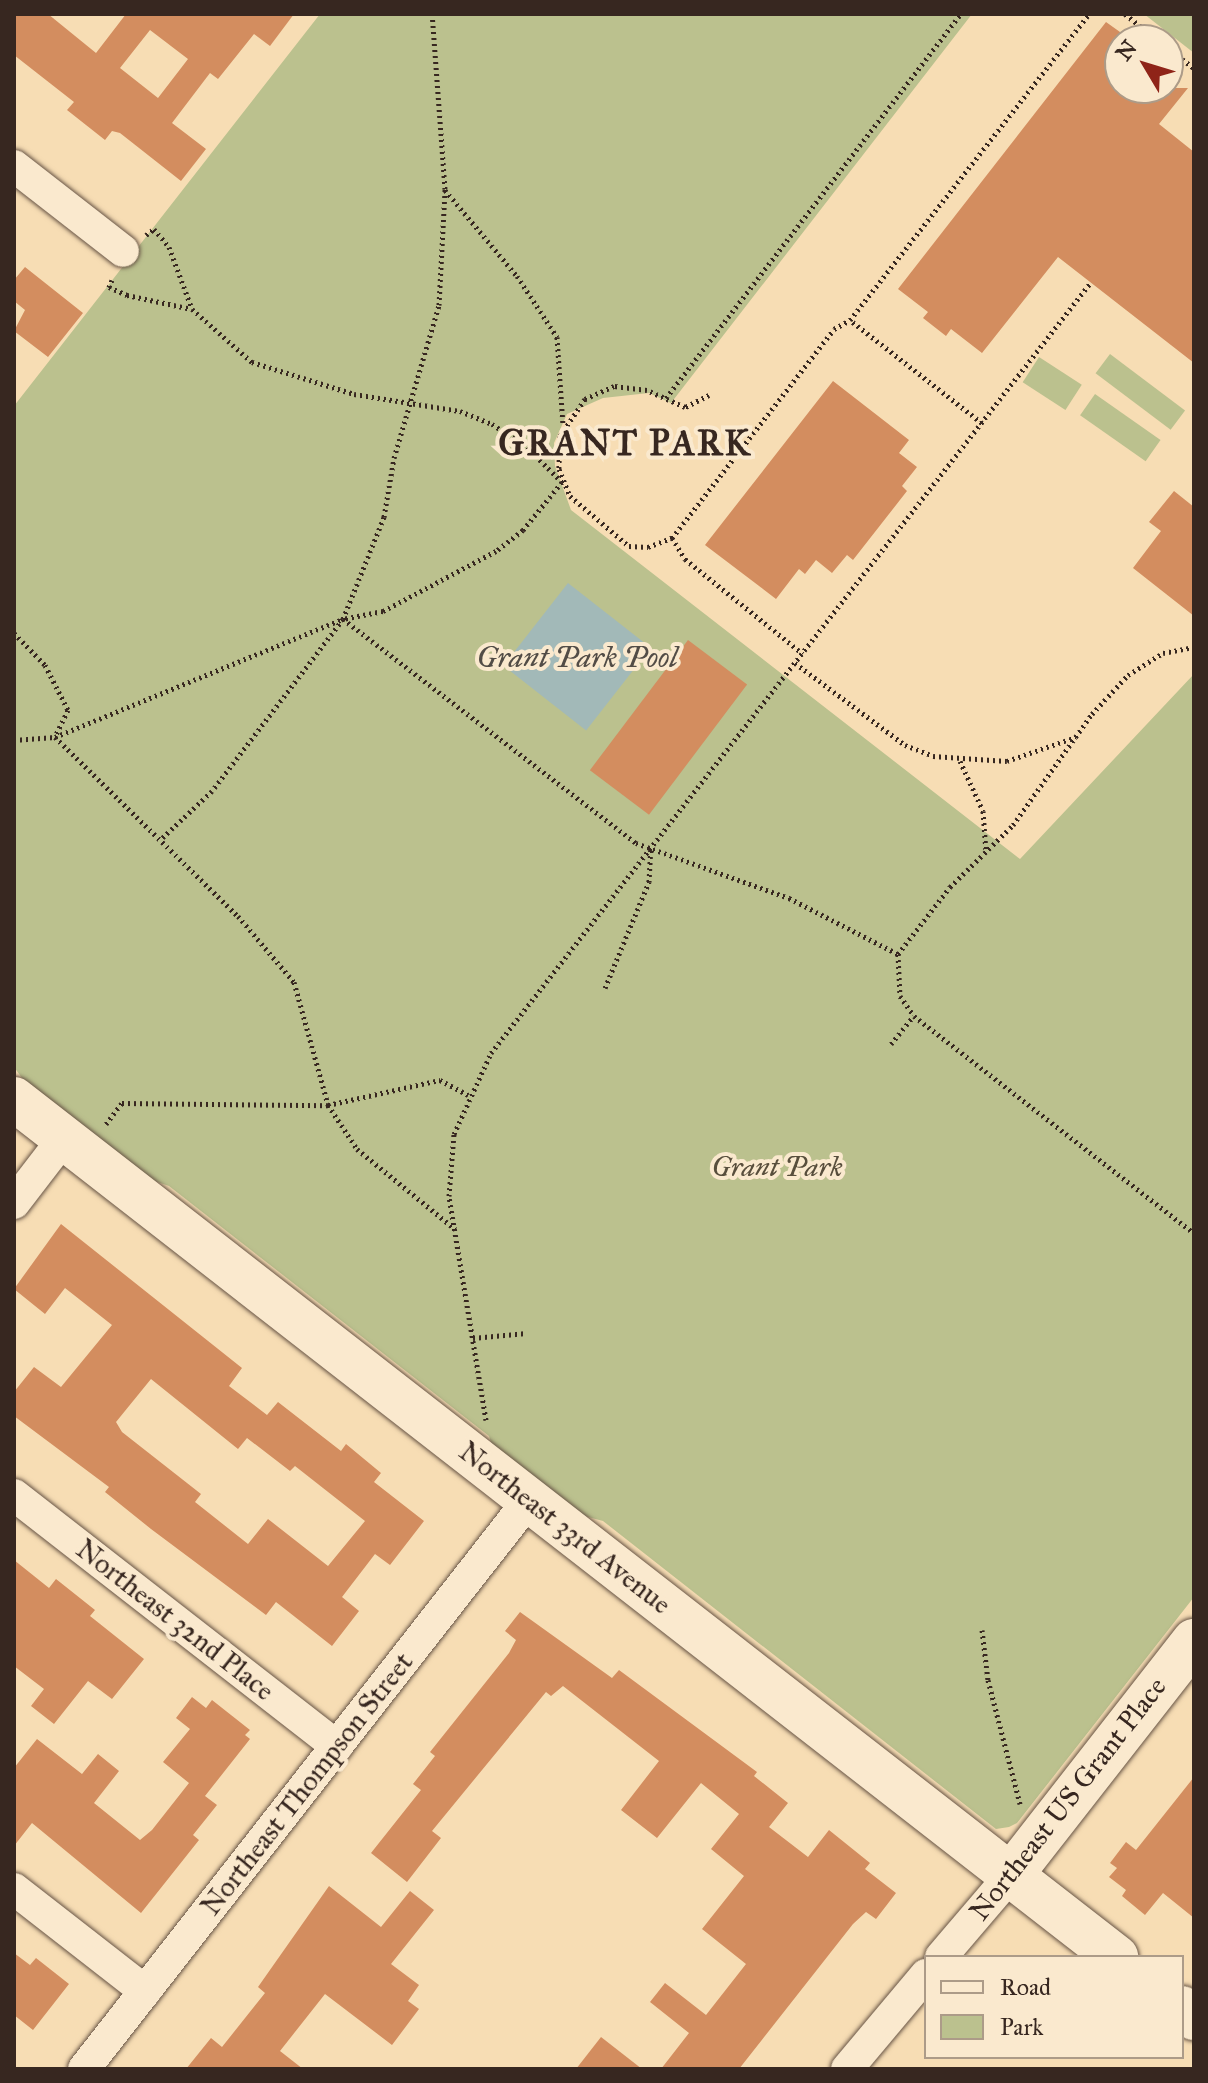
<!DOCTYPE html>
<html>
<head>
<meta charset="utf-8">
<style>
  body { margin:0 }
  #map { position:relative; width:1208px; height:2083px; overflow:hidden; background:#f7ddb4; font-family:"IM FELL Great Primer",serif }
  div>[style] { position:absolute }
  .green>* { inset:0; background:#bbc18e; transform-origin:0 0 }
  .water>* { inset:0; background:#a2b9b8; transform-origin:0 0 }
  .building>* { inset:0; background:#d38d5f; transform-origin:0 0 }
  .path>* { height:5px; margin-top:-2.5px; transform-origin:0; background:repeating-linear-gradient(90deg,#372720 0 2px,transparent 0 6px) }
  .roads { filter:drop-shadow(0 0 2px #675445) drop-shadow(0 0 2px #675445) }
  .street>* { height:32px; margin:-16px; padding:0 16px; transform-origin:16px; border-radius:16px; background:#fae9ce }
  .secondary>* { height:44px; margin:-22px; padding:0 22px; transform-origin:22px; border-radius:22px; background:#fae9ce }
  span { translate:-50% -50%; white-space:nowrap; text-align:center; line-height:1.15; -webkit-text-stroke:8px #fae9ce; paint-order:stroke }
  .park-label { font-size:28px; color:#584e3c; font-style:italic }
  .street-label { font-size:28px; color:#372720 }
  .water-label { font-size:30px; color:#524c46; font-style:italic }
  .district-label { font-size:36px; color:#372720; font-weight:700; letter-spacing:2px }
  .frame { position:absolute; inset:0; border:16px solid #372720; pointer-events:none }
  .legend { position:absolute; left:924px; top:1955px; width:260px; height:104px; box-sizing:border-box; background:#fae9ce; border:2px solid #ac9b88; margin:0; padding:10px 14px; list-style:none; font-size:24px; color:#372720 }
  .legend li { display:flex; align-items:center; gap:16px; height:40px }
  .legend b { width:40px; border:2px solid #ac9b88 }
  .north { position:absolute; left:1104px; top:24px; width:80px; height:80px; box-sizing:border-box; background:#fae9ce; border:2px solid #ac9b88; border-radius:50%; rotate:308deg; font-size:22px; font-weight:700; line-height:32px; text-align:center; color:#372720 }
  .north::after { content:''; display:block; margin:auto; width:28px; height:36px; background:#8f2418; clip-path:polygon(50% 0,100% 100%,50% 72%,0 100%) }
</style>
</head>
<body>
<div id="map">
  <div class="green">
    <div style="clip-path:polygon(320px 14px,972px 14px,671px 403px,649px 393px,603px 398px,567px 414px,554px 443px,555px 466px,571px 510px,1020px 859px,1194px 674px,1194px 1597px,1017px 1823px,1009px 1827px,996px 1829px,603px 1521px,577px 1514px,493px 1449px,489px 1436px,169px 1186px,143px 1177px,30px 1089px,14px 1067px,14px 406px)"></div>
    <div style="clip-path:polygon(1144px 14px,1194px 14px,1194px 53px)"></div>
    <div style="left:1110px;top:354px;width:94px;height:24px;rotate:37deg"></div>
    <div style="left:1039px;top:357px;width:51px;height:30px;rotate:33deg"></div>
    <div style="left:1095px;top:394px;width:80px;height:26px;rotate:35deg"></div>
  </div>
  <div class="water">
    <div style="left:568px;top:583px;width:105px;height:105px;rotate:38deg"></div>
  </div>
  <div class="building">
    <div style="clip-path:polygon(evenodd,14px 14px,48px 14px,96px 53px,126px 14px,294px 14px,270px 46px,254px 34px,218px 79px,210px 73px,172px 123px,206px 149px,181px 181px,120px 133px,112px 131px,105px 140px,67px 110px,74px 102px,14px 55px,14px 14px,150px 30px,188px 59px,158px 98px,120px 68px,150px 30px)"></div>
    <div style="clip-path:polygon(1106px 22px,1120px 32px,1120px 88px,1188px 88px,1159px 124px,1194px 152px,1194px 363px,1058px 257px,982px 353px,951px 329px,946px 336px,923px 318px,928px 312px,898px 289px)"></div>
    <div style="clip-path:polygon(25px 267px,83px 313px,48px 357px,14px 331px,25px 310px,14px 301px,14px 280px)"></div>
    <div style="clip-path:polygon(833px 381px,909px 440px,899px 453px,917px 467px,902px 486px,907px 491px,853px 560px,847px 555px,832px 573px,816px 560px,805px 574px,799px 569px,776px 599px,705px 545px)"></div>
    <div style="clip-path:polygon(1174px 491px,1194px 507px,1194px 616px,1133px 568px,1161px 531px,1149px 522px)"></div>
    <div style="left:688px;top:640px;width:74px;height:163px;rotate:37deg"></div>
    <div style="clip-path:polygon(evenodd,61px 1224px,242px 1368px,229px 1386px,267px 1415px,278px 1402px,341px 1451px,346px 1444px,381px 1473px,374px 1482px,424px 1521px,390px 1565px,375px 1554px,342px 1597px,359px 1611px,332px 1646px,276px 1602px,266px 1615px,151px 1529px,105px 1492px,109px 1487px,14px 1416px,14px 1392px,34px 1367px,61px 1387px,112px 1325px,65px 1288px,45px 1314px,14px 1289px,61px 1224px,151px 1379px,238px 1449px,247px 1438px,290px 1471px,295px 1466px,365px 1521px,328px 1566px,268px 1519px,248px 1544px,195px 1502px,201px 1494px,122px 1432px,116px 1422px,151px 1379px)"></div>
    <div style="clip-path:polygon(14px 1560px,49px 1588px,56px 1579px,95px 1610px,90px 1616px,144px 1659px,112px 1699px,88px 1681px,54px 1724px,31px 1706px,44px 1689px,14px 1666px)"></div>
    <div style="clip-path:polygon(520px 1612px,612px 1678px,619px 1670px,757px 1772px,754px 1776px,788px 1803px,769px 1827px,808px 1857px,829px 1830px,870px 1863px,865px 1869px,896px 1893px,876px 1919px,866px 1912px,853px 1924px,739px 2069px,661px 2069px,689px 2033px,650px 2002px,665px 1983px,706px 2015px,746px 1964px,702px 1929px,744px 1876px,711px 1849px,739px 1814px,701px 1783px,657px 1838px,621px 1810px,659px 1761px,563px 1686px,551px 1696px,546px 1692px,432px 1831px,441px 1838px,407px 1882px,371px 1853px,421px 1790px,413px 1784px,435px 1756px,430px 1752px,509px 1653px,516px 1640px,505px 1631px)"></div>
    <div style="clip-path:polygon(192px 1697px,206px 1708px,212px 1700px,250px 1730px,245px 1735px,250px 1739px,205px 1796px,217px 1805px,193px 1835px,199px 1840px,141px 1913px,32px 1823px,14px 1846px,14px 1768px,37px 1739px,82px 1774px,98px 1754px,119px 1771px,94px 1803px,140px 1840px,152px 1830px,189px 1783px,163px 1762px,190px 1729px,176px 1718px)"></div>
    <div style="clip-path:polygon(1194px 1777px,1194px 1918px,1163px 1893px,1145px 1915px,1122px 1896px,1126px 1890px,1109px 1877px,1117px 1868px,1110px 1863px,1126px 1842px,1136px 1850px)"></div>
    <div style="clip-path:polygon(329px 1886px,381px 1927px,410px 1891px,434px 1910px,391px 1964px,419px 1985px,408px 2001px,419px 2009px,392px 2045px,325px 1994px,280px 2051px,303px 2069px,186px 2069px,211px 2038px,222px 2047px,265px 1993px,258px 1987px)"></div>
    <div style="clip-path:polygon(14px 1953px,30px 1965px,36px 1958px,69px 1984px,33px 2030px,14px 2015px)"></div>
    <div style="clip-path:polygon(601px 2037px,642px 2069px,576px 2069px)"></div>
  </div>
  <div class="path">
    <div style="left:1125px;top:14px;width:42px;rotate:38.2deg"></div>
    <div style="left:1168px;top:48px;width:33px;rotate:38deg"></div>
    <div style="left:445px;top:190px;width:112px;rotate:50.1deg"></div>
    <div style="left:517px;top:276px;width:73px;rotate:56.7deg"></div>
    <div style="left:557px;top:337px;width:88px;rotate:86.1deg"></div>
    <div style="left:146px;top:235px;width:10px;rotate:-37deg"></div>
    <div style="left:154px;top:229px;width:23px;rotate:50deg"></div>
    <div style="left:169px;top:247px;width:66px;rotate:69.6deg"></div>
    <div style="left:112px;top:280px;width:8px;rotate:113deg"></div>
    <div style="left:109px;top:287px;width:20px;rotate:24deg"></div>
    <div style="left:127px;top:295px;width:66px;rotate:12.2deg"></div>
    <div style="left:192px;top:309px;width:80px;rotate:41.5deg"></div>
    <div style="left:252px;top:362px;width:107px;rotate:17.4deg"></div>
    <div style="left:354px;top:394px;width:107px;rotate:9.1deg"></div>
    <div style="left:460px;top:411px;width:35px;rotate:22deg"></div>
    <div style="left:492px;top:424px;width:42px;rotate:33.3deg"></div>
    <div style="left:527px;top:447px;width:49px;rotate:45deg"></div>
    <div style="left:562px;top:482px;width:62px;rotate:129.1deg"></div>
    <div style="left:523px;top:530px;width:34px;rotate:142deg"></div>
    <div style="left:496px;top:551px;width:128px;rotate:152deg"></div>
    <div style="left:383px;top:611px;width:41px;rotate:168.7deg"></div>
    <div style="left:343px;top:619px;width:216px;rotate:127.3deg"></div>
    <div style="left:212px;top:791px;width:70px;rotate:136.7deg"></div>
    <div style="left:709px;top:395px;width:27px;rotate:153deg"></div>
    <div style="left:685px;top:407px;width:42px;rotate:-155.9deg"></div>
    <div style="left:647px;top:390px;width:33px;rotate:-173deg"></div>
    <div style="left:614px;top:386px;width:32px;rotate:156deg"></div>
    <div style="left:585px;top:399px;width:45px;rotate:124deg"></div>
    <div style="left:560px;top:436px;width:33px;rotate:92deg"></div>
    <div style="left:559px;top:469px;width:29px;rotate:68deg"></div>
    <div style="left:570px;top:496px;width:77px;rotate:40.3deg"></div>
    <div style="left:629px;top:546px;width:19px;rotate:3deg"></div>
    <div style="left:648px;top:547px;width:26px;rotate:-21deg"></div>
    <div style="left:672px;top:538px;width:264px;rotate:-52.2deg"></div>
    <div style="left:834px;top:329px;width:18px;rotate:-29deg"></div>
    <div style="left:666px;top:398px;width:484px;rotate:-52.5deg"></div>
    <div style="left:982px;top:423px;width:167px;rotate:-142deg"></div>
    <div style="left:850px;top:320px;width:388px;rotate:-52deg"></div>
    <div style="left:672px;top:538px;width:25px;rotate:58deg"></div>
    <div style="left:685px;top:559px;width:151px;rotate:38.8deg"></div>
    <div style="left:343px;top:619px;width:369px;rotate:37.4deg"></div>
    <div style="left:636px;top:843px;width:163px;rotate:19.8deg"></div>
    <div style="left:789px;top:898px;width:123px;rotate:27.2deg"></div>
    <div style="left:898px;top:954px;width:42px;rotate:87.3deg"></div>
    <div style="left:900px;top:996px;width:24px;rotate:55deg"></div>
    <div style="left:914px;top:1016px;width:354px;rotate:37.8deg"></div>
    <div style="left:14px;top:633px;width:45px;rotate:45.9deg"></div>
    <div style="left:45px;top:665px;width:51px;rotate:62.9deg"></div>
    <div style="left:68px;top:710px;width:30px;rotate:116deg"></div>
    <div style="left:55px;top:737px;width:256px;rotate:44.4deg"></div>
    <div style="left:238px;top:916px;width:87px;rotate:49.7deg"></div>
    <div style="left:294px;top:982px;width:128px;rotate:74.5deg"></div>
    <div style="left:328px;top:1105px;width:53px;rotate:56.6deg"></div>
    <div style="left:357px;top:1149px;width:127px;rotate:39.2deg"></div>
    <div style="left:795px;top:663px;width:137px;rotate:36.7deg"></div>
    <div style="left:905px;top:745px;width:30px;rotate:21deg"></div>
    <div style="left:933px;top:756px;width:74px;rotate:3.9deg"></div>
    <div style="left:1007px;top:761px;width:73px;rotate:-19.2deg"></div>
    <div style="left:14px;top:740px;width:41px;rotate:-4.2deg"></div>
    <div style="left:55px;top:737px;width:311px;rotate:-22.3deg"></div>
    <div style="left:343px;top:619px;width:110px;rotate:-68.1deg"></div>
    <div style="left:384px;top:517px;width:60px;rotate:-80.4deg"></div>
    <div style="left:394px;top:458px;width:159px;rotate:-73.6deg"></div>
    <div style="left:439px;top:305px;width:116px;rotate:-87deg"></div>
    <div style="left:445px;top:189px;width:175px;rotate:-94.2deg"></div>
    <div style="left:960px;top:761px;width:55px;rotate:65.3deg"></div>
    <div style="left:983px;top:811px;width:41px;rotate:85.8deg"></div>
    <div style="left:898px;top:954px;width:85px;rotate:-52.2deg"></div>
    <div style="left:950px;top:887px;width:88px;rotate:-44.5deg"></div>
    <div style="left:1013px;top:825px;width:136px;rotate:-54.6deg"></div>
    <div style="left:1092px;top:714px;width:53px;rotate:-47.3deg"></div>
    <div style="left:1128px;top:675px;width:41px;rotate:-32.2deg"></div>
    <div style="left:1163px;top:653px;width:32px;rotate:-11deg"></div>
    <div style="left:605px;top:988px;width:115px;rotate:-67.5deg"></div>
    <div style="left:649px;top:882px;width:34px;rotate:-87deg"></div>
    <div style="left:891px;top:1044px;width:36px;rotate:-51deg"></div>
    <div style="left:106px;top:1124px;width:26px;rotate:-53deg"></div>
    <div style="left:122px;top:1103px;width:206px;rotate:0.6deg"></div>
    <div style="left:328px;top:1105px;width:115px;rotate:-12.6deg"></div>
    <div style="left:440px;top:1080px;width:32px;rotate:28deg"></div>
    <div style="left:473px;top:1338px;width:54px;rotate:-5.3deg"></div>
    <div style="left:486px;top:1420px;width:227px;rotate:-99.4deg"></div>
    <div style="left:449px;top:1196px;width:62px;rotate:-85.4deg"></div>
    <div style="left:454px;top:1134px;width:89px;rotate:-65.4deg"></div>
    <div style="left:491px;top:1053px;width:977px;rotate:-52.11deg"></div>
    <div style="left:982px;top:1630px;width:50px;rotate:83.2deg"></div>
    <div style="left:988px;top:1680px;width:128px;rotate:75.5deg"></div>
  </div>
  <div class="roads">
    <div class="street">
      <div style="left:14px;top:166px;width:138px;rotate:37.9deg"></div>
      <div style="left:14px;top:1203px;width:82px;rotate:-52.4deg"></div>
      <div style="left:14px;top:1495px;width:409px;rotate:37.9deg"></div>
      <div style="left:14px;top:1889px;width:166px;rotate:37.9deg"></div>
      <div style="left:941px;top:1957px;width:108px;rotate:-49.5deg"></div>
      <div style="left:84px;top:2069px;width:722px;rotate:-51.97deg"></div>
      <div style="left:847px;top:2069px;width:123px;rotate:-50deg"></div>
    </div>
    <div class="secondary">
      <div style="left:14px;top:1099px;width:1397px;rotate:37.9deg"></div>
      <div style="left:1011px;top:1875px;width:297px;rotate:-52deg"></div>
      <div style="left:1182px;top:2008px;width:16px;rotate:40deg"></div>
    </div>
  </div>
  <div class="park-label">
    <span style="left:777px;top:1167px">Grant Park</span>
  </div>
  <div class="street-label">
    <span style="left:565px;top:1528px;rotate:38deg">Northeast 33rd Avenue</span>
    <span style="left:175px;top:1620px;rotate:38deg">Northeast 32nd Place</span>
    <span style="left:307px;top:1784px;rotate:-52deg">Northeast Thompson Street</span>
    <span style="left:1068px;top:1799px;rotate:-52deg">Northeast US Grant Place</span>
  </div>
  <div class="water-label">
    <span style="left:577px;top:657px">Grant Park Pool</span>
  </div>
  <div class="district-label">
    <span style="left:625px;top:444px">GRANT PARK</span>
  </div>
  <div class="frame"></div>
  <ul class="legend">
  <li><b style="height:10px;background:#fae9ce"></b>Road</li>
  <li><b style="height:22px;background:#bbc18e"></b>Park</li>
  </ul>
  <div class="north">N</div>
</div>
</body>
</html>
